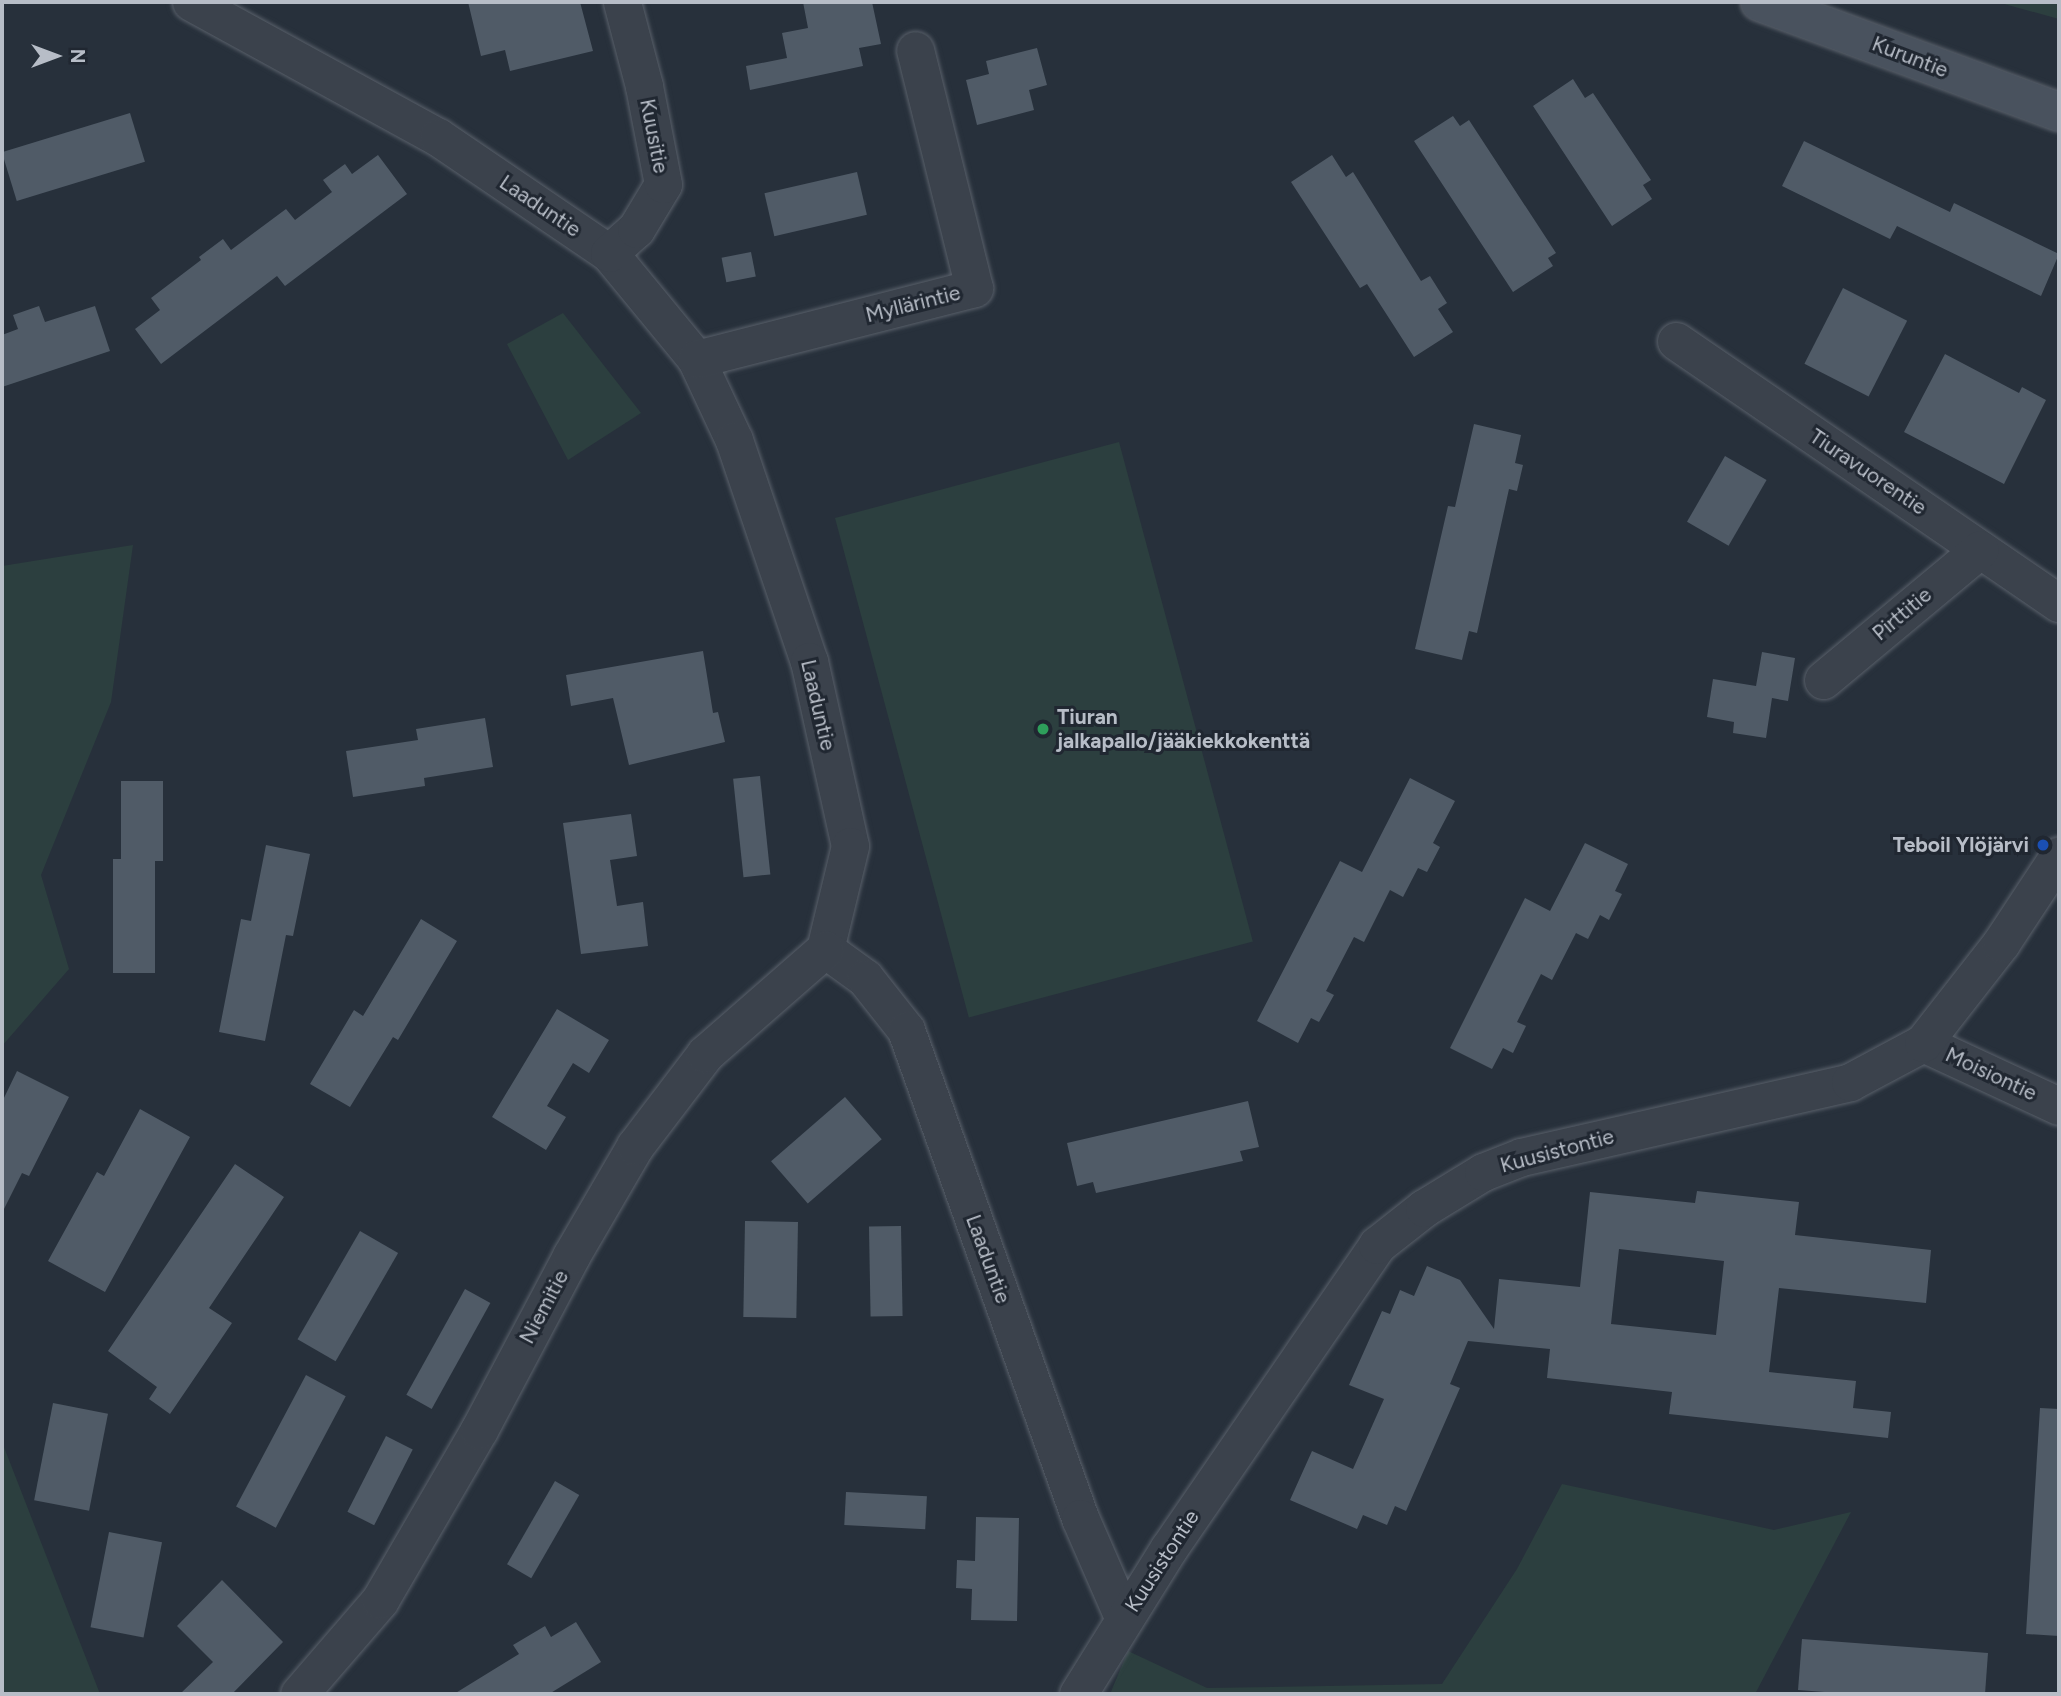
<!DOCTYPE html>
<html>
<head>
<meta charset="utf-8">
<style>
  body { margin:0 }
  #map { position:relative; width:2061px; height:1696px; overflow:hidden; background:#27303b; font-family:Figtree,sans-serif }
  div>[style] { position:absolute }
  .green>* { inset:0; background:#2c3f3f; transform-origin:0 0 }
  .building>* { inset:0; background:#505b67; transform-origin:0 0 }
  .roads { filter:drop-shadow(0 0 2px #59606a) drop-shadow(0 0 2px #59606a) }
  .street>* { height:37px; margin:-18.5px; padding:0 18.5px; transform-origin:18.5px; border-radius:18.5px; background:#3b424c }
  .secondary>* { height:38px; margin:-19px; padding:0 19px; transform-origin:19px; border-radius:19px; background:#49525e }
  .dots>* { width:19px; height:19px; translate:-50% -50%; box-sizing:border-box; border:4px solid #202731; border-radius:50% }
  span { translate:-50% -50%; white-space:nowrap; text-align:center; line-height:1.15; -webkit-text-stroke:6px #202731; paint-order:stroke }
  .street-label { font-size:21px; color:#b7bdc7 }
  .poi-label { font-size:21px; color:#b7bdc7; font-weight:700 }
  .left { translate:0 -50%; text-align:left }
  .right { translate:-100% -50%; text-align:right }
  .frame { position:absolute; inset:0; border:4px solid #b7bdc7; pointer-events:none }
  .north { position:absolute; left:21px; top:21px; width:70px; height:70px; -webkit-text-stroke:5px #202731; paint-order:stroke; rotate:90deg; font-size:19px; font-weight:700; line-height:28px; text-align:center; color:#b7bdc7 }
  .north::after { content:''; display:block; margin:auto; width:24px; height:32px; background:#b7bdc7; clip-path:polygon(50% 0,100% 100%,50% 72%,0 100%) }
</style>
</head>
<body>
<div id="map">
  <div class="green">
    <div style="clip-path:polygon(1997px 2px,2059px 2px,2059px 19px)"></div>
    <div style="clip-path:polygon(563px 313px,641px 413px,568px 460px,507px 344px)"></div>
    <div style="left:1119px;top:442px;width:517px;height:294px;rotate:75deg"></div>
    <div style="clip-path:polygon(133px 545px,111px 702px,41px 875px,69px 969px,2px 1046px,2px 566px)"></div>
    <div style="clip-path:polygon(2px 1442px,100px 1694px,5px 1694px,2px 1688px)"></div>
    <div style="clip-path:polygon(1562px 1484px,1774px 1530px,1851px 1512px,1755px 1694px,1110px 1694px,1128px 1651px,1207px 1688px,1442px 1684px,1517px 1569px)"></div>
  </div>
  <div class="building">
    <div style="clip-path:polygon(468px 2px,580px 2px,593px 51px,510px 71px,505px 50px,481px 56px)"></div>
    <div style="clip-path:polygon(803px 2px,872px 2px,881px 44px,859px 48px,863px 66px,750px 90px,746px 66px,787px 58px,782px 33px,808px 28px)"></div>
    <div style="clip-path:polygon(1037px 48px,1047px 85px,1029px 90px,1034px 110px,977px 125px,966px 80px,989px 74px,986px 61px)"></div>
    <div style="clip-path:polygon(1573px 79px,1585px 98px,1593px 93px,1651px 180px,1643px 185px,1652px 199px,1612px 226px,1533px 106px)"></div>
    <div style="left:130px;top:113px;width:51px;height:134px;rotate:73deg"></div>
    <div style="clip-path:polygon(1453px 116px,1460px 126px,1469px 120px,1556px 253px,1548px 258px,1553px 266px,1513px 292px,1414px 141px)"></div>
    <div style="clip-path:polygon(1804px 141px,1950px 212px,1954px 203px,2059px 254px,2041px 296px,1897px 226px,1890px 239px,1782px 186px)"></div>
    <div style="clip-path:polygon(378px 155px,407px 194px,285px 286px,277px 276px,161px 364px,135px 329px,160px 310px,151px 298px,201px 260px,199px 257px,223px 239px,231px 250px,286px 209px,295px 220px,332px 192px,323px 180px,345px 164px,352px 174px)"></div>
    <div style="clip-path:polygon(1332px 155px,1346px 177px,1353px 172px,1421px 281px,1430px 276px,1447px 303px,1438px 309px,1453px 332px,1414px 357px,1367px 284px,1360px 288px,1291px 182px)"></div>
    <div style="left:857px;top:172px;width:44px;height:95px;rotate:77deg"></div>
    <div style="left:751px;top:252px;width:25px;height:30px;rotate:79deg"></div>
    <div style="left:1843px;top:288px;width:72px;height:85px;rotate:27deg"></div>
    <div style="clip-path:polygon(39px 306px,45px 322px,95px 306px,110px 351px,2px 387px,2px 335px,18px 329px,13px 315px)"></div>
    <div style="clip-path:polygon(1945px 354px,2019px 393px,2022px 387px,2046px 400px,2004px 484px,1904px 432px)"></div>
    <div style="clip-path:polygon(1474px 424px,1521px 435px,1515px 463px,1523px 465px,1517px 491px,1509px 489px,1477px 633px,1469px 631px,1462px 660px,1415px 649px,1448px 506px,1455px 507px)"></div>
    <div style="left:1725px;top:456px;width:48px;height:76px;rotate:30deg"></div>
    <div style="clip-path:polygon(703px 651px,713px 713px,718px 712px,725px 742px,629px 765px,613px 698px,571px 706px,566px 675px)"></div>
    <div style="clip-path:polygon(1762px 652px,1795px 658px,1788px 701px,1772px 698px,1766px 738px,1733px 733px,1734px 722px,1707px 717px,1713px 679px,1756px 686px)"></div>
    <div style="clip-path:polygon(485px 718px,493px 767px,424px 778px,425px 786px,353px 797px,346px 751px,418px 740px,416px 729px)"></div>
    <div style="left:760px;top:776px;width:99px;height:27px;rotate:84deg"></div>
    <div style="clip-path:polygon(1410px 778px,1455px 801px,1433px 843px,1440px 847px,1427px 872px,1418px 868px,1403px 897px,1390px 890px,1364px 942px,1354px 937px,1326px 991px,1334px 995px,1319px 1022px,1311px 1018px,1298px 1043px,1257px 1021px,1340px 861px,1362px 872px)"></div>
    <div style="clip-path:polygon(121px 781px,163px 781px,163px 861px,155px 861px,155px 973px,113px 973px,113px 859px,121px 859px)"></div>
    <div style="clip-path:polygon(631px 814px,637px 856px,610px 860px,617px 906px,643px 902px,648px 946px,581px 954px,563px 823px)"></div>
    <div style="clip-path:polygon(1585px 843px,1628px 864px,1615px 891px,1622px 894px,1609px 920px,1600px 915px,1588px 939px,1576px 933px,1552px 980px,1541px 974px,1517px 1022px,1526px 1026px,1513px 1053px,1503px 1048px,1492px 1069px,1450px 1048px,1525px 898px,1550px 911px)"></div>
    <div style="clip-path:polygon(266px 845px,310px 854px,293px 936px,286px 935px,265px 1041px,219px 1032px,241px 919px,251px 921px)"></div>
    <div style="clip-path:polygon(421px 919px,457px 941px,398px 1040px,393px 1037px,350px 1107px,310px 1084px,354px 1010px,363px 1016px)"></div>
    <div style="clip-path:polygon(557px 1009px,609px 1040px,589px 1073px,573px 1063px,547px 1106px,566px 1117px,546px 1150px,492px 1117px)"></div>
    <div style="clip-path:polygon(17px 1071px,69px 1097px,29px 1176px,22px 1173px,2px 1213px,2px 1102px)"></div>
    <div style="left:845px;top:1097px;width:56px;height:98px;rotate:49deg"></div>
    <div style="clip-path:polygon(1248px 1101px,1259px 1147px,1240px 1151px,1243px 1161px,1096px 1193px,1093px 1182px,1077px 1186px,1067px 1143px)"></div>
    <div style="clip-path:polygon(140px 1109px,190px 1137px,105px 1292px,48px 1261px,97px 1172px,104px 1176px)"></div>
    <div style="clip-path:polygon(235px 1164px,284px 1197px,209px 1308px,232px 1323px,170px 1414px,149px 1399px,157px 1387px,108px 1351px)"></div>
    <div style="clip-path:polygon(evenodd,1697px 1191px,1799px 1202px,1795px 1235px,1931px 1250px,1926px 1303px,1779px 1288px,1769px 1372px,1856px 1381px,1853px 1408px,1891px 1412px,1888px 1438px,1669px 1414px,1672px 1392px,1547px 1378px,1550px 1349px,1468px 1341px,1450px 1384px,1460px 1388px,1406px 1511px,1395px 1506px,1387px 1525px,1363px 1515px,1357px 1529px,1290px 1500px,1312px 1451px,1353px 1469px,1384px 1399px,1349px 1385px,1382px 1311px,1390px 1314px,1400px 1290px,1414px 1296px,1427px 1266px,1460px 1280px,1494px 1329px,1499px 1279px,1580px 1287px,1590px 1192px,1695px 1203px,1697px 1191px,1619px 1249px,1724px 1261px,1716px 1335px,1611px 1324px,1619px 1249px)"></div>
    <div style="left:745px;top:1221px;width:53px;height:96px;rotate:1deg"></div>
    <div style="left:901px;top:1226px;width:90px;height:32px;rotate:89deg"></div>
    <div style="left:360px;top:1231px;width:44px;height:125px;rotate:30deg"></div>
    <div style="left:465px;top:1289px;width:29px;height:121px;rotate:29deg"></div>
    <div style="left:306px;top:1375px;width:45px;height:149px;rotate:28deg"></div>
    <div style="left:53px;top:1403px;width:56px;height:99px;rotate:11deg"></div>
    <div style="clip-path:polygon(2040px 1408px,2059px 1409px,2059px 1636px,2026px 1634px)"></div>
    <div style="left:386px;top:1436px;width:30px;height:85px;rotate:27deg"></div>
    <div style="left:555px;top:1481px;width:28px;height:96px;rotate:30deg"></div>
    <div style="left:846px;top:1492px;width:81px;height:33px;rotate:3deg"></div>
    <div style="clip-path:polygon(976px 1517px,1019px 1518px,1017px 1621px,971px 1620px,972px 1589px,956px 1588px,957px 1560px,975px 1561px)"></div>
    <div style="left:109px;top:1532px;width:54px;height:97px;rotate:11deg"></div>
    <div style="clip-path:polygon(222px 1580px,283px 1642px,232px 1694px,180px 1694px,213px 1662px,177px 1626px)"></div>
    <div style="clip-path:polygon(576px 1622px,601px 1662px,549px 1694px,454px 1694px,519px 1654px,513px 1645px,545px 1626px,551px 1637px)"></div>
    <div style="clip-path:polygon(1802px 1639px,1988px 1653px,1985px 1694px,1851px 1694px,1798px 1690px)"></div>
  </div>
  <div class="roads">
    <div class="street">
      <div style="left:191px;top:2px;width:281px;rotate:28.7deg"></div>
      <div style="left:438px;top:137px;width:207px;rotate:34.2deg"></div>
      <div style="left:609px;top:253px;width:137px;rotate:50.6deg"></div>
      <div style="left:696px;top:359px;width:89px;rotate:64.9deg"></div>
      <div style="left:734px;top:440px;width:233px;rotate:71.3deg"></div>
      <div style="left:809px;top:661px;width:189px;rotate:77.5deg"></div>
      <div style="left:850px;top:846px;width:106px;rotate:103.6deg"></div>
      <div style="left:825px;top:949px;width:49px;rotate:35.9deg"></div>
      <div style="left:865px;top:978px;width:66px;rotate:51.7deg"></div>
      <div style="left:906px;top:1030px;width:518px;rotate:70.38deg"></div>
      <div style="left:1080px;top:1518px;width:110px;rotate:66.5deg"></div>
      <div style="left:609px;top:253px;width:36px;rotate:-42deg"></div>
      <div style="left:636px;top:229px;width:52px;rotate:-59deg"></div>
      <div style="left:663px;top:184px;width:100px;rotate:-101deg"></div>
      <div style="left:644px;top:86px;width:87px;rotate:-104.7deg"></div>
      <div style="left:1676px;top:341px;width:464px;rotate:34.4deg"></div>
      <div style="left:696px;top:359px;width:287px;rotate:-14.3deg"></div>
      <div style="left:974px;top:288px;width:245px;rotate:-103.9deg"></div>
      <div style="left:1823px;top:680px;width:204px;rotate:-39.8deg"></div>
      <div style="left:1923px;top:1043px;width:150px;rotate:24.9deg"></div>
      <div style="left:299px;top:1694px;width:124px;rotate:-49.2deg"></div>
      <div style="left:380px;top:1600px;width:197px;rotate:-59.8deg"></div>
      <div style="left:479px;top:1430px;width:197px;rotate:-62.1deg"></div>
      <div style="left:571px;top:1256px;width:127px;rotate:-59.8deg"></div>
      <div style="left:635px;top:1146px;width:116px;rotate:-52.7deg"></div>
      <div style="left:705px;top:1054px;width:159px;rotate:-41.2deg"></div>
      <div style="left:1078px;top:1694px;width:172px;rotate:-58.1deg"></div>
      <div style="left:1169px;top:1548px;width:368px;rotate:-55.5deg"></div>
      <div style="left:1377px;top:1245px;width:60px;rotate:-38.2deg"></div>
      <div style="left:1424px;top:1208px;width:69px;rotate:-31.4deg"></div>
      <div style="left:1483px;top:1172px;width:41px;rotate:-21.5deg"></div>
      <div style="left:1521px;top:1157px;width:337px;rotate:-12.8deg"></div>
      <div style="left:1850px;top:1082px;width:83px;rotate:-28.1deg"></div>
      <div style="left:1923px;top:1043px;width:127px;rotate:-52deg"></div>
      <div style="left:2001px;top:943px;width:105px;rotate:-56.6deg"></div>
    </div>
    <div class="secondary">
      <div style="left:1760px;top:2px;width:319px;rotate:20.2deg"></div>
    </div>
  </div>
  <div class="dots">
    <div style="left:1043px;top:729px;background:#2e9e5b"></div>
    <div style="left:2043px;top:845px;background:#1a4fb4"></div>
  </div>
  <div class="street-label">
    <span style="left:1910px;top:57px;rotate:21deg">Kuruntie</span>
    <span style="left:654px;top:136px;rotate:79deg">Kuusitie</span>
    <span style="left:540px;top:206px;rotate:34deg">Laaduntie</span>
    <span style="left:913px;top:304px;rotate:-14deg">Myllärintie</span>
    <span style="left:1868px;top:472px;rotate:34deg">Tiuravuorentie</span>
    <span style="left:1902px;top:614px;rotate:-40deg">Pirttitie</span>
    <span style="left:818px;top:705px;rotate:77deg">Laaduntie</span>
    <span style="left:1991px;top:1074px;rotate:25deg">Moisiontie</span>
    <span style="left:1557px;top:1151px;rotate:-15deg">Kuusistontie</span>
    <span style="left:988px;top:1259px;rotate:70deg">Laaduntie</span>
    <span style="left:544px;top:1307px;rotate:-62deg">Niemitie</span>
    <span style="left:1162px;top:1561px;rotate:-57deg">Kuusistontie</span>
  </div>
  <div class="poi-label">
    <span class="left" style="left:1057px;top:729px">Tiuran<br>jalkapallo/jääkiekkokenttä</span>
    <span class="right" style="left:2029px;top:845px">Teboil Ylöjärvi</span>
  </div>
  <div class="frame"></div>
  <div class="north">N</div>
</div>
</body>
</html>
